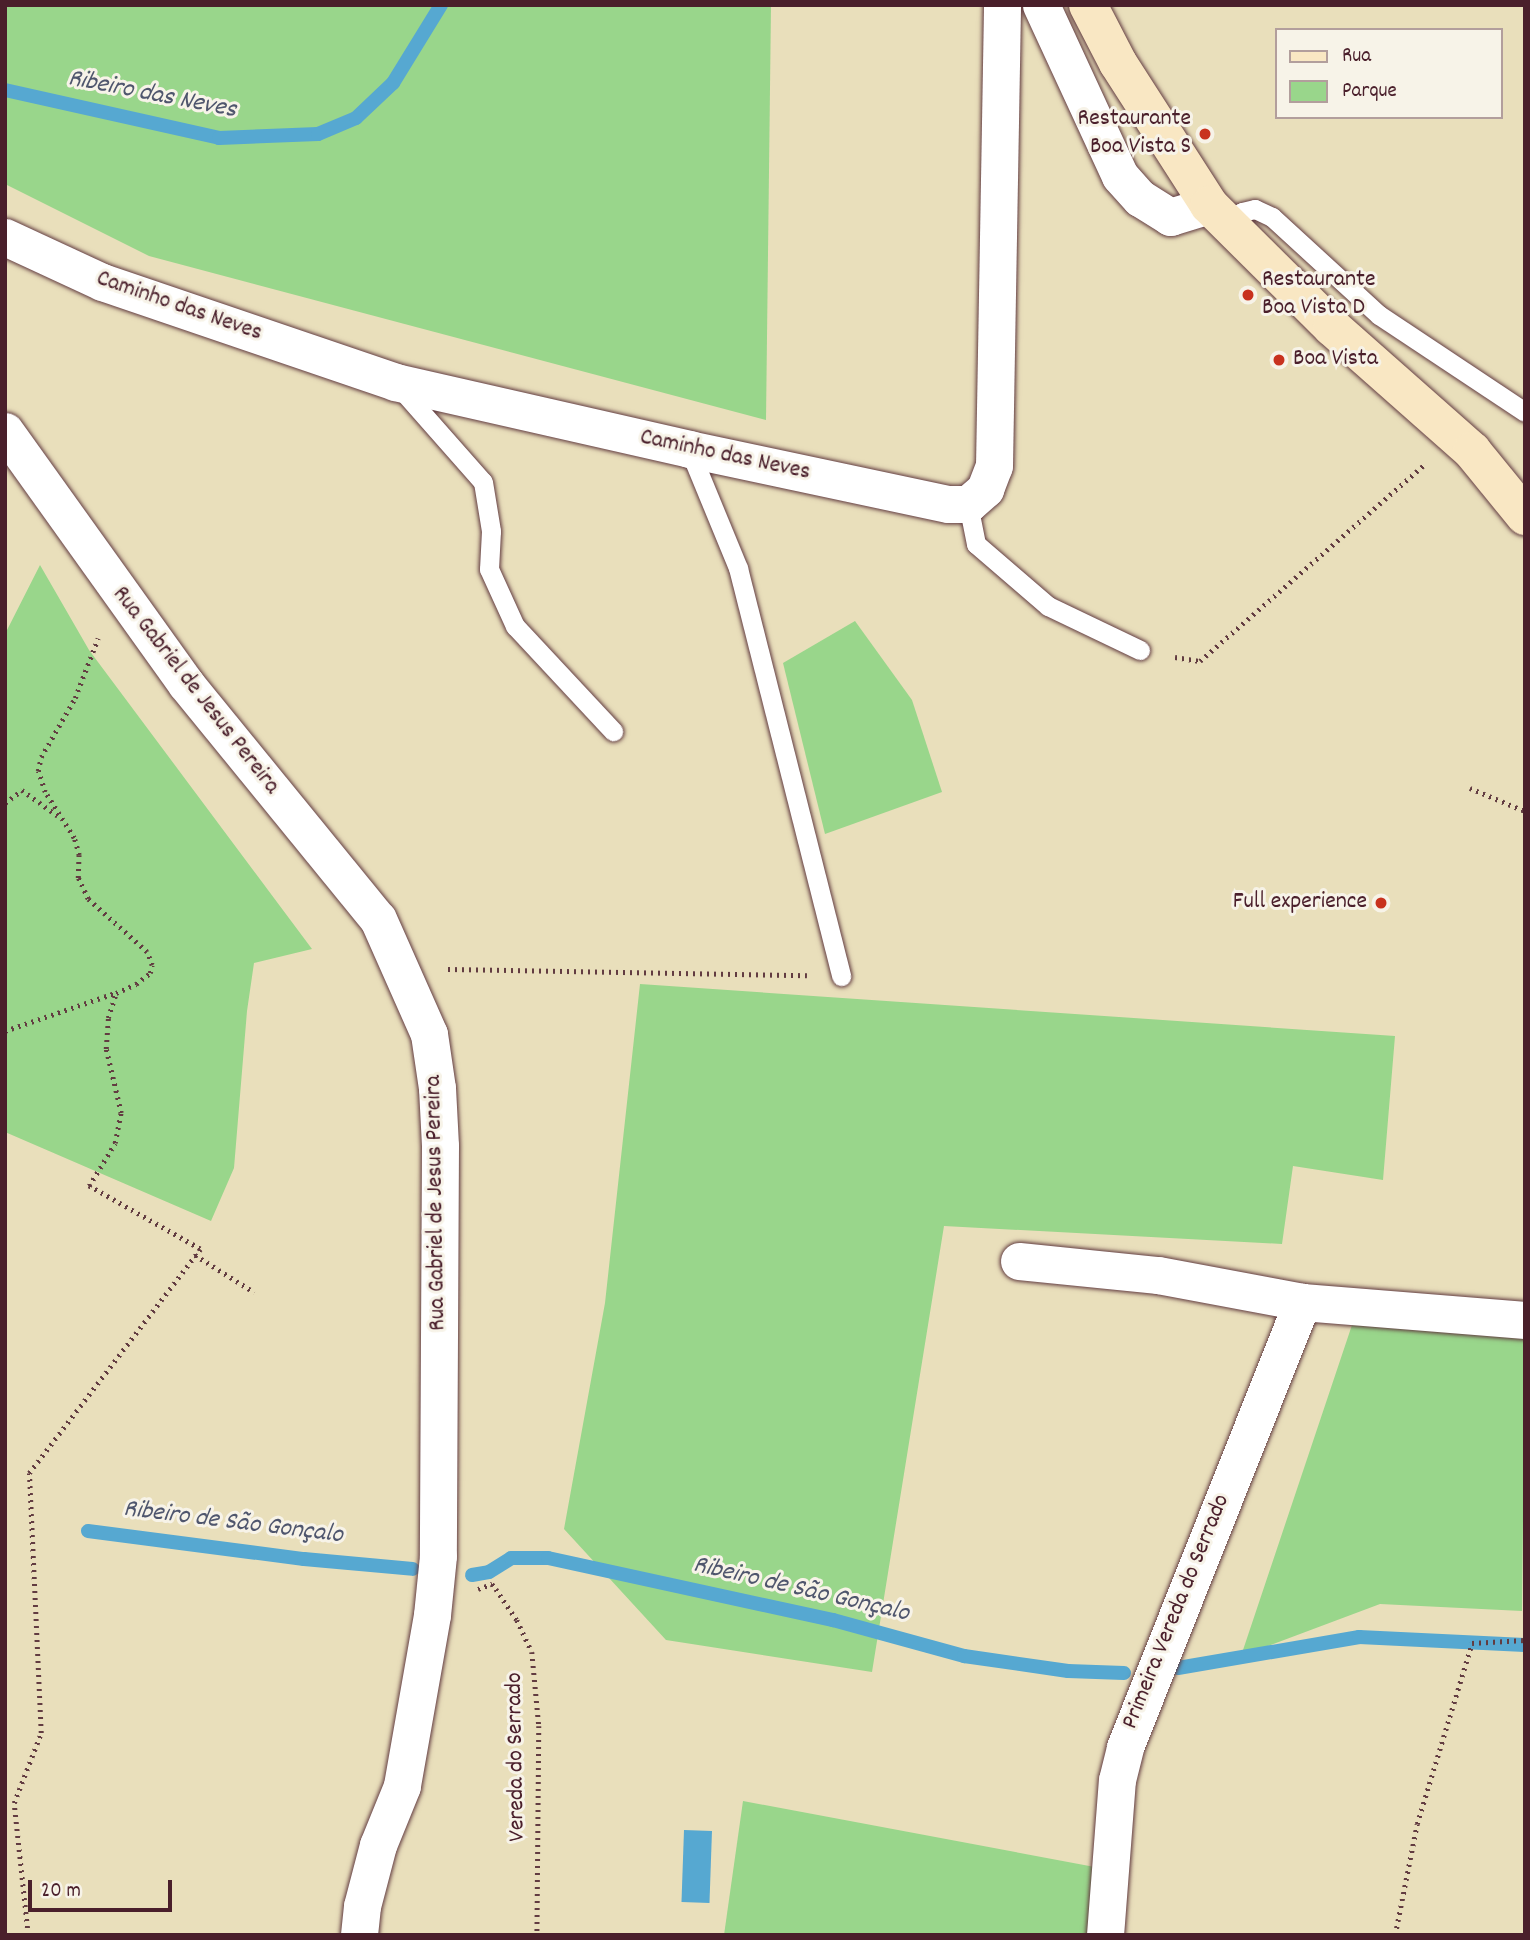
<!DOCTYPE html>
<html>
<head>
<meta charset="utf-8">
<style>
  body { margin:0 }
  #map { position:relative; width:1530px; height:1940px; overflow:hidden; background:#e9dfbb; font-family:Dekko,sans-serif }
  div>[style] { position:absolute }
  .green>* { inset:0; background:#99d68b }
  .water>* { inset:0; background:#56a8d1; transform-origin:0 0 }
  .stream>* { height:14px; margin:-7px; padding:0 7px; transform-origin:7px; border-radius:7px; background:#56a8d1 }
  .path>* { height:4.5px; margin-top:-2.25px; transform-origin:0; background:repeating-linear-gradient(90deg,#623c41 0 2px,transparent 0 7px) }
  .roads { filter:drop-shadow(0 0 2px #623c41) drop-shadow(0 0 2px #623c41) }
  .service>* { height:19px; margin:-9.5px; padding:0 9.5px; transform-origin:9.5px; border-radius:9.5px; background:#fff }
  .minor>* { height:37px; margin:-18.5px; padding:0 18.5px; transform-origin:18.5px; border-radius:18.5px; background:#fff }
  .secondary>* { height:38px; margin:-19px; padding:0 19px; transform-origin:19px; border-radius:19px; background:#f9e7c3 }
  .dots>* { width:19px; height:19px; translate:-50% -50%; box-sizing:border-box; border:4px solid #f7f3e8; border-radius:50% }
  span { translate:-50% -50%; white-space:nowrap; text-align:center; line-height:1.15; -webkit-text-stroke:6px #f7f3e8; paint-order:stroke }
  .poi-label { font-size:24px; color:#4a1f2b }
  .right { translate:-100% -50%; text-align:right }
  .left { translate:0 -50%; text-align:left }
  .street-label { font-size:24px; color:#4a1f2b }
  .water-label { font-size:26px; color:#4f566d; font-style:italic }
  .frame { position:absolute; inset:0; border:7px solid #4a1f2b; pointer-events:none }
  .legend { position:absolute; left:1275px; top:28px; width:228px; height:91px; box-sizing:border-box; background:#f7f3e8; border:2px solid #b29e9c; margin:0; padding:9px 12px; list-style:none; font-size:21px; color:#4a1f2b }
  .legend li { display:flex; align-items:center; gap:14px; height:35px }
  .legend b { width:35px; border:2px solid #b29e9c }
  .scale { position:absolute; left:28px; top:1880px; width:144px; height:32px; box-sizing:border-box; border:4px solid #4a1f2b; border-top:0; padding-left:9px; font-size:21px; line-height:24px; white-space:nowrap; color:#4a1f2b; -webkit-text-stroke:5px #f7f3e8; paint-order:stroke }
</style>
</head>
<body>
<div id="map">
  <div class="green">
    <div style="clip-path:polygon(5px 5px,771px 5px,766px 420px,149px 256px,5px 184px)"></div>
    <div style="clip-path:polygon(40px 565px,89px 650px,312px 949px,254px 963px,247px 1011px,234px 1168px,211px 1221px,5px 1132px,5px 634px)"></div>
    <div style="clip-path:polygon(855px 621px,912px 700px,942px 792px,825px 834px,783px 663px)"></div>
    <div style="clip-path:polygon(640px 984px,1395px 1036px,1383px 1180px,1293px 1166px,1282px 1244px,944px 1226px,872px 1672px,666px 1640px,564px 1529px,605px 1303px)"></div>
    <div style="clip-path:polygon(1354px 1319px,1525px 1336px,1522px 1611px,1380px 1604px,1241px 1656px)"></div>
    <div style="clip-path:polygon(743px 1801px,1100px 1868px,1095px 1935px,724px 1935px)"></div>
  </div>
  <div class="water">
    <div style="left:684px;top:1830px;width:28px;height:72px;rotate:2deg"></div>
  </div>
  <div class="stream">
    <div style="left:5px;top:90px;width:219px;rotate:12.6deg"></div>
    <div style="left:219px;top:138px;width:99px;rotate:-2.3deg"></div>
    <div style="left:318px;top:134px;width:41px;rotate:-22.8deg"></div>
    <div style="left:356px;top:118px;width:51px;rotate:-43.4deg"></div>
    <div style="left:393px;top:83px;width:92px;rotate:-58.4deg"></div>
    <div style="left:88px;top:1531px;width:218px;rotate:7.4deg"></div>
    <div style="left:304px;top:1559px;width:109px;rotate:5.2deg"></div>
    <div style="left:472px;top:1575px;width:17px;rotate:-10deg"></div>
    <div style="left:489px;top:1572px;width:26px;rotate:-32deg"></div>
    <div style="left:511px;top:1558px;width:37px"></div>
    <div style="left:548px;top:1558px;width:292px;rotate:12.3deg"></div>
    <div style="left:833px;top:1620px;width:136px;rotate:15.4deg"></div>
    <div style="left:964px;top:1656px;width:105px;rotate:8.2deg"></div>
    <div style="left:1068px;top:1671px;width:56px;rotate:2deg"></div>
    <div style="left:1178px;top:1668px;width:184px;rotate:-9.7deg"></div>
    <div style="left:1359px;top:1637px;width:166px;rotate:2.8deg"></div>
  </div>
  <div class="path">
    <div style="left:1175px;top:657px;width:25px;rotate:9deg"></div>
    <div style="left:1200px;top:661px;width:298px;rotate:-41.2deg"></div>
    <div style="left:1470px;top:788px;width:60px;rotate:22.7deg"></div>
    <div style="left:5px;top:803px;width:21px;rotate:-37deg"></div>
    <div style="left:22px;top:790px;width:44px;rotate:35.8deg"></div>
    <div style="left:448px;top:969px;width:359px;rotate:1deg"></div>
    <div style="left:5px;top:1031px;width:116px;rotate:-19.1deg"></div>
    <div style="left:195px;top:1255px;width:70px;rotate:32.1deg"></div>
    <div style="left:478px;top:1589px;width:15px;rotate:-20deg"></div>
    <div style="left:492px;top:1584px;width:6px;rotate:51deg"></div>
    <div style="left:496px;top:1589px;width:37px;rotate:56deg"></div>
    <div style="left:517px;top:1620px;width:35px;rotate:65deg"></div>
    <div style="left:532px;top:1652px;width:74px;rotate:84.6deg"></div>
    <div style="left:539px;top:1726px;width:209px;rotate:90.5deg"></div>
    <div style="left:28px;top:1935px;width:133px;rotate:-96.1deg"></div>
    <div style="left:14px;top:1803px;width:75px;rotate:-68.9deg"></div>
    <div style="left:41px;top:1733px;width:260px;rotate:-92.6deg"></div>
    <div style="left:29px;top:1473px;width:282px;rotate:-52.6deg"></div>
    <div style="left:200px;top:1249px;width:128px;rotate:-150.4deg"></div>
    <div style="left:89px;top:1186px;width:50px;rotate:-58.8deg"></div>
    <div style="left:115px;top:1143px;width:31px;rotate:-79deg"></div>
    <div style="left:121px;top:1113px;width:66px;rotate:-103.2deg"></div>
    <div style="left:106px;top:1049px;width:31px;rotate:-86deg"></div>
    <div style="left:108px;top:1018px;width:26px;rotate:-72deg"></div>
    <div style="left:116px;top:993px;width:22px;rotate:-24deg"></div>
    <div style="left:136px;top:984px;width:18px;rotate:-38deg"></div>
    <div style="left:150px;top:973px;width:8px;rotate:-76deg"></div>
    <div style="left:152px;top:965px;width:14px;rotate:-111deg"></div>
    <div style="left:147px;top:952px;width:79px;rotate:-138.1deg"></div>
    <div style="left:88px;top:899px;width:23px;rotate:-115deg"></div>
    <div style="left:78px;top:878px;width:23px;rotate:-88deg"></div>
    <div style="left:79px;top:855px;width:18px;rotate:-106deg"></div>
    <div style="left:74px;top:838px;width:54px;rotate:-122.2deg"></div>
    <div style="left:45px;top:792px;width:22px;rotate:-108deg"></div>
    <div style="left:38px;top:771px;width:14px;rotate:-78deg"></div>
    <div style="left:41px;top:757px;width:68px;rotate:-60deg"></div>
    <div style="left:75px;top:698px;width:64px;rotate:-69deg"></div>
    <div style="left:1395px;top:1935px;width:113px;rotate:-78.8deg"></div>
    <div style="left:1417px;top:1824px;width:189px;rotate:-73.1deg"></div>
    <div style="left:1472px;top:1643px;width:53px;rotate:-3.2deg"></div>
  </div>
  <div class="roads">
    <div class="service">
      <div style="left:1225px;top:222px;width:20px;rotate:-30deg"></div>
      <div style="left:1242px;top:212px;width:13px;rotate:-13deg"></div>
      <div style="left:1255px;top:209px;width:19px;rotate:25deg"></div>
      <div style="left:1272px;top:217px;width:145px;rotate:42.5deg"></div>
      <div style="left:1379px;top:315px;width:175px;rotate:33.6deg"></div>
      <div style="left:400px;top:388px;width:125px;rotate:48.6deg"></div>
      <div style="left:483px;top:482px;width:50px;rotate:80.7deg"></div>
      <div style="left:491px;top:531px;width:38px;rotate:93deg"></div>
      <div style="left:489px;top:569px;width:63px;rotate:65.5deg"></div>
      <div style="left:515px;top:626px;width:144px;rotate:47deg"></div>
      <div style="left:689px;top:449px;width:129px;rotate:67.6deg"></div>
      <div style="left:738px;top:568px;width:421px;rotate:75.8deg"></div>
      <div style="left:968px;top:504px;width:41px;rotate:78.7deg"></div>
      <div style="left:976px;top:544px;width:95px;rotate:40.7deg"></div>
      <div style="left:1048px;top:606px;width:102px;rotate:25.6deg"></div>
    </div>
    <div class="minor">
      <div style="left:1041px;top:5px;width:188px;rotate:65.2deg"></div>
      <div style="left:1120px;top:176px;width:30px;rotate:48deg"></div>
      <div style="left:1140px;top:198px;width:36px;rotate:32deg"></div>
      <div style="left:1170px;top:217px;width:41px;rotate:-17.1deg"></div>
      <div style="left:5px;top:237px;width:107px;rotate:24.9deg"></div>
      <div style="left:102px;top:282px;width:310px;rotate:18.8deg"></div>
      <div style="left:395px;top:382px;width:302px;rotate:12.8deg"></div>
      <div style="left:689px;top:449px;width:265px;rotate:12deg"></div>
      <div style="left:948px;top:504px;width:20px"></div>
      <div style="left:968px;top:504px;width:23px;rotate:-41deg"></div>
      <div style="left:985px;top:489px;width:25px;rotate:-69deg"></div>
      <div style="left:994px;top:466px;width:461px;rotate:-89deg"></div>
      <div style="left:5px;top:431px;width:311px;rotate:54.4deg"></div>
      <div style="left:186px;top:684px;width:303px;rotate:50.8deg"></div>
      <div style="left:378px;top:919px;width:126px;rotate:66.1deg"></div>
      <div style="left:429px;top:1034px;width:55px;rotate:81.6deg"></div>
      <div style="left:437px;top:1088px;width:58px;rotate:87deg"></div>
      <div style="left:440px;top:1146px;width:410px;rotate:90.3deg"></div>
      <div style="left:438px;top:1556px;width:59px;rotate:95.8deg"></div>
      <div style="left:432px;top:1615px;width:174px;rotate:100deg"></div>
      <div style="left:402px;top:1786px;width:64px;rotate:112.1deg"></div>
      <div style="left:378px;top:1845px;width:63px;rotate:104.7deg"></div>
      <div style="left:362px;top:1906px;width:29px;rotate:96deg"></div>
      <div style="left:1019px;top:1261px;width:140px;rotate:5.8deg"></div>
      <div style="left:1158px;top:1275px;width:147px;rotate:10.6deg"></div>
      <div style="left:1302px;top:1302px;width:224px;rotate:4.6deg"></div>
      <div style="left:1105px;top:1935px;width:155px;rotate:-85.6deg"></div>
      <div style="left:1117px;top:1780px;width:34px;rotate:-76deg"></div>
      <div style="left:1125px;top:1747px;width:479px;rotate:-68.3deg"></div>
    </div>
    <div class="secondary">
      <div style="left:1088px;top:5px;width:65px;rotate:62.7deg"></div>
      <div style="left:1118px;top:63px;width:169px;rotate:57.3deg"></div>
      <div style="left:1209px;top:205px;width:173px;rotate:44.8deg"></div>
      <div style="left:1332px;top:327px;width:187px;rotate:41.5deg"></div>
      <div style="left:1472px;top:451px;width:84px;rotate:50.8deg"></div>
    </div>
  </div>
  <div class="dots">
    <div style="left:1205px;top:134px;background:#c8321e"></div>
    <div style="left:1248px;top:295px;background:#c8321e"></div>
    <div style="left:1279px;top:360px;background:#c8321e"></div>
    <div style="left:1381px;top:903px;background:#c8321e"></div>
  </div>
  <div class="poi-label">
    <span class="right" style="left:1191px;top:134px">Restaurante<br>Boa Vista S</span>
    <span class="left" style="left:1262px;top:295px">Restaurante<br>Boa Vista D</span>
    <span class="left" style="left:1293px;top:360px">Boa Vista</span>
    <span class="right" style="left:1367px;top:903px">Full experience</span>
  </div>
  <div class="street-label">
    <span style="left:179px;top:307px;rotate:19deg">Caminho das Neves</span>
    <span style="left:725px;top:456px;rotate:12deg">Caminho das Neves</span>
    <span style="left:195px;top:691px;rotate:52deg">Rua Gabriel de Jesus Pereira</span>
    <span style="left:437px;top:1203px;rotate:-91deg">Rua Gabriel de Jesus Pereira</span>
    <span style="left:1177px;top:1612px;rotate:-68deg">Primeira Vereda do Serrado</span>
    <span style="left:517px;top:1757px;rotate:-91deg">Vereda do Serrado</span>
  </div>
  <div class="water-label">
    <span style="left:152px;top:95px;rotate:11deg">Ribeiro das Neves</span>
    <span style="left:233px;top:1523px;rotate:7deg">Ribeiro de São Gonçalo</span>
    <span style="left:801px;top:1590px;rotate:13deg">Ribeiro de São Gonçalo</span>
  </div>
  <div class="frame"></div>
  <ul class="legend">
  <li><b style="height:9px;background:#f9e7c3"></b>Rua</li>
  <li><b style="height:19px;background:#99d68b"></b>Parque</li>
  </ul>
  <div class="scale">20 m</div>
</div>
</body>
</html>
